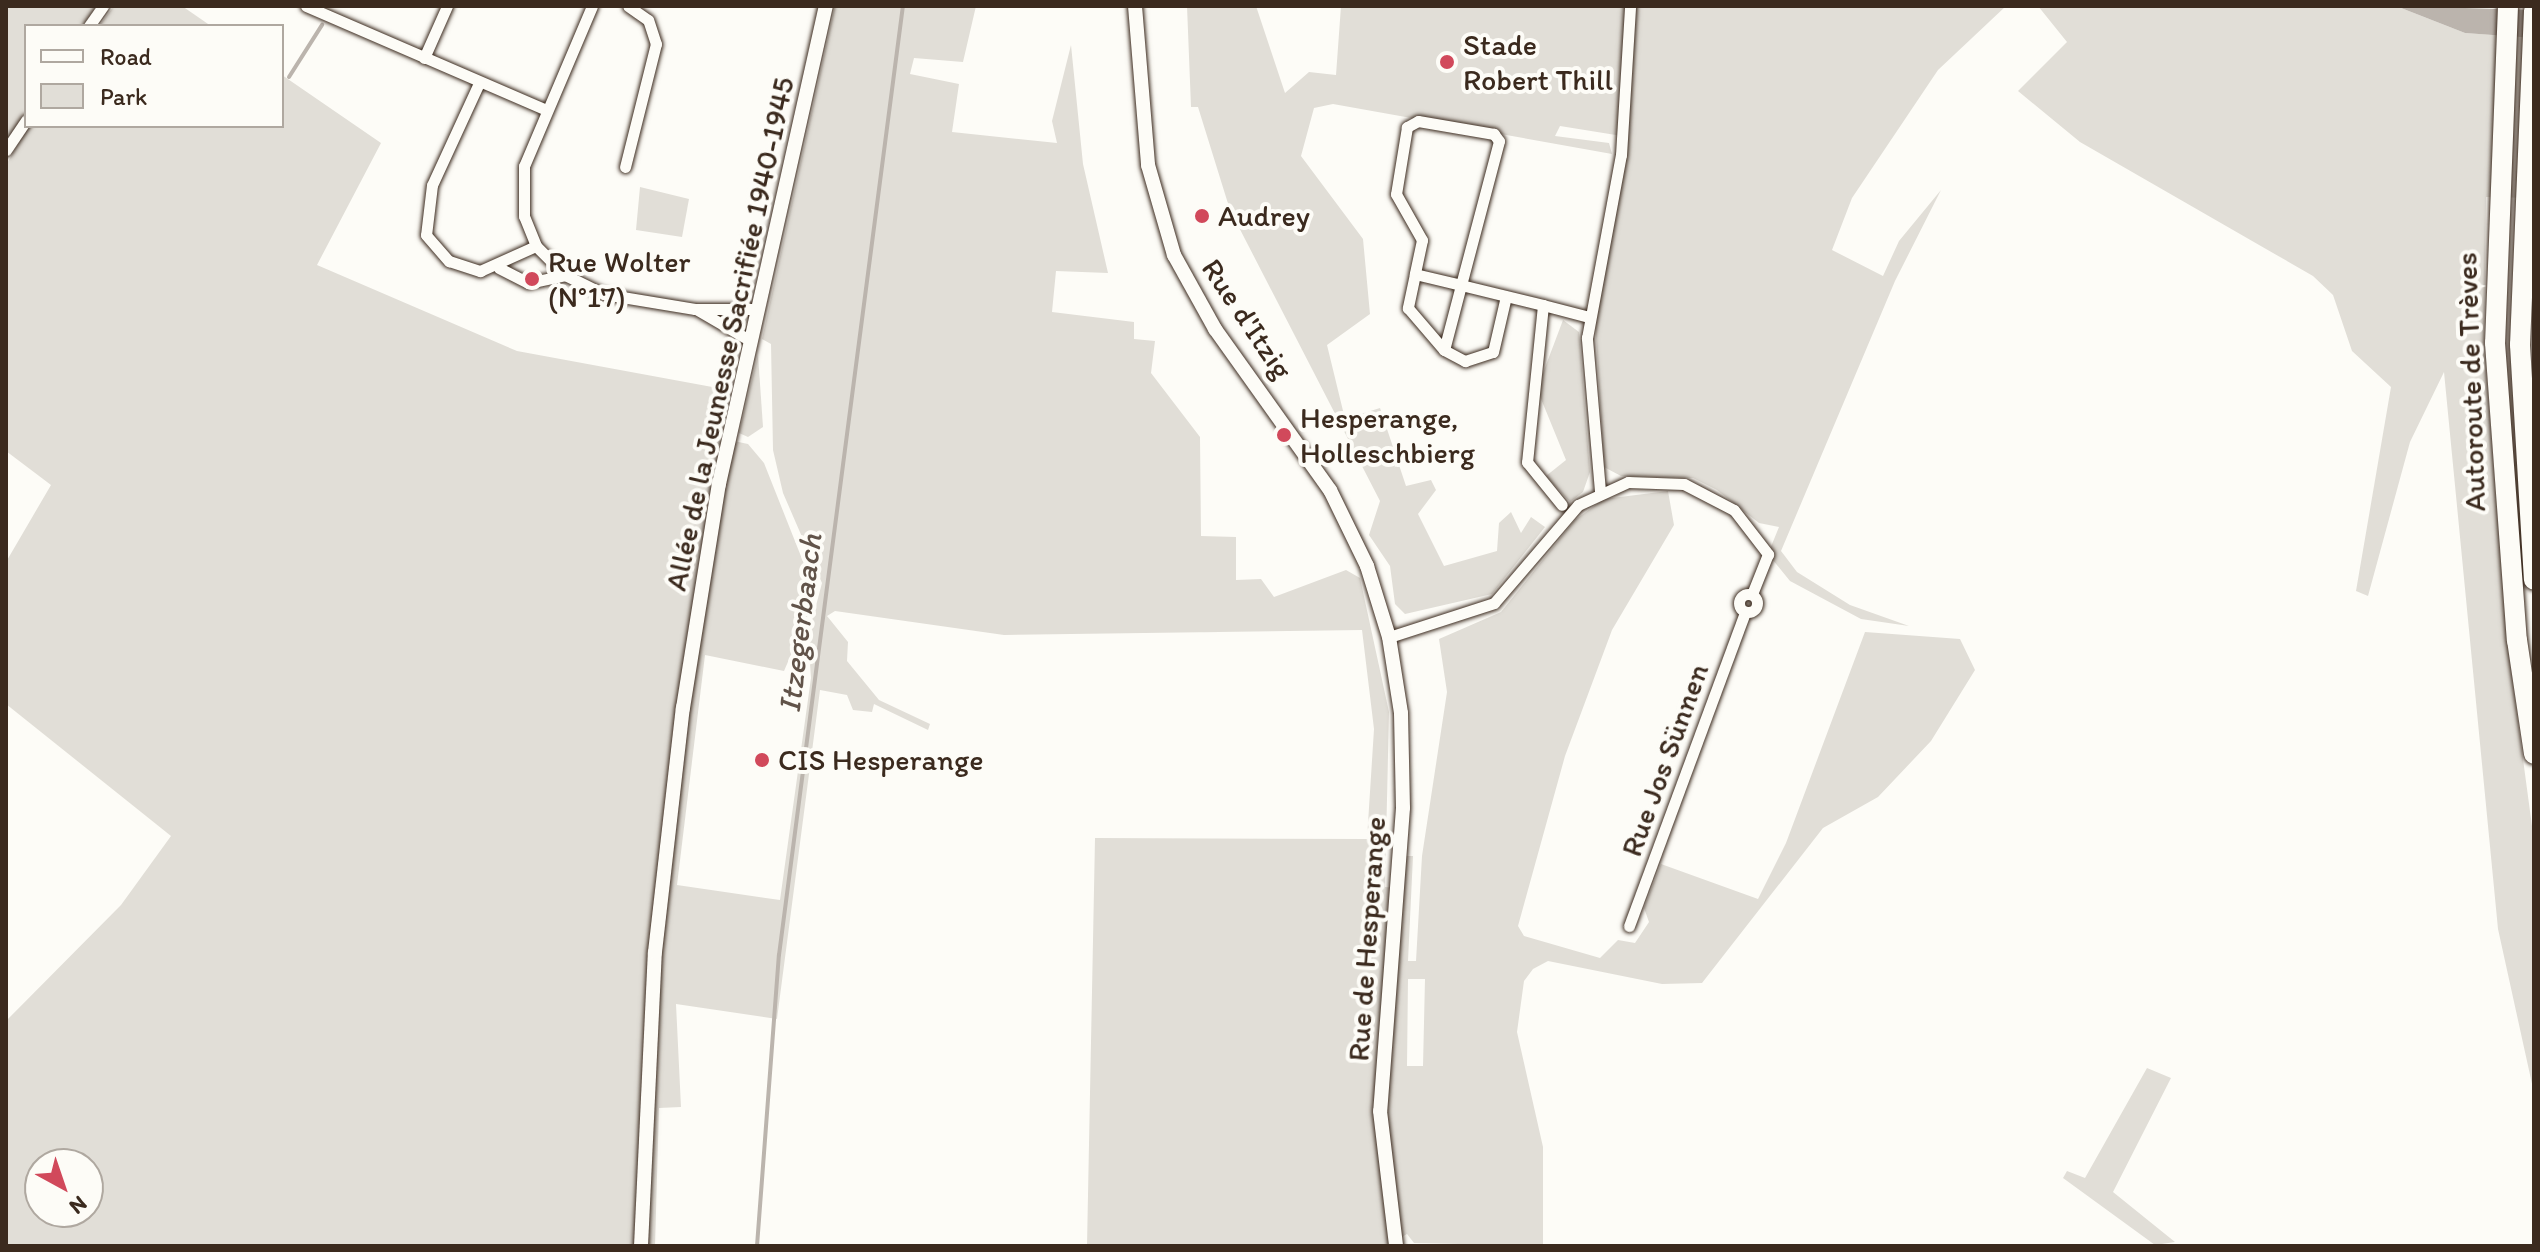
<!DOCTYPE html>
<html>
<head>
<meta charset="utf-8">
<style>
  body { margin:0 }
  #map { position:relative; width:2540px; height:1252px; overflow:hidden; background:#fdfcf7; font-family:Itim,sans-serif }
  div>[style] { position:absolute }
  .green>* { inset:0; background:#e1ded7 }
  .water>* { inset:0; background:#bbb4ad }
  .stream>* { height:4px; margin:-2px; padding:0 2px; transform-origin:2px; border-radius:2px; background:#bbb4ad }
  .roads { filter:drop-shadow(0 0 2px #3b2a1e) drop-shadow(0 0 2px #3b2a1e) }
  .minor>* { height:11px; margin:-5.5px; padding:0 5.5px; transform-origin:5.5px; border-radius:5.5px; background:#fdfcf7 }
  .minor>.ring { margin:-5.5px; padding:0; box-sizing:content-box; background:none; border:11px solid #fdfcf7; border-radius:50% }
  .secondary>* { height:14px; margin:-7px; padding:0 7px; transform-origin:7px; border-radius:7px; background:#fdfcf7 }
  .motorway>* { height:20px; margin:-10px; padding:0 10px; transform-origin:10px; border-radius:10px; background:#fdfcf7 }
  .dots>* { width:22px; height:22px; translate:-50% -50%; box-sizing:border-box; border:4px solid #fdfcf7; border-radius:50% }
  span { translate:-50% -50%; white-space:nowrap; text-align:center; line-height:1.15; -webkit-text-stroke:8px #fdfcf7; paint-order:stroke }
  .poi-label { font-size:30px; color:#3b2a1e }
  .left { translate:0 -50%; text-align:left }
  .street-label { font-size:30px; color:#3b2a1e }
  .water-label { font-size:32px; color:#615349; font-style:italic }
  .frame { position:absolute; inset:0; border:8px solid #3b2a1e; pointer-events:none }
  .legend { position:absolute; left:24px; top:24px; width:260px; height:104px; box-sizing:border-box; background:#fdfcf7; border:2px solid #afa8a0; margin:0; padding:10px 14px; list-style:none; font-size:24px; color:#3b2a1e }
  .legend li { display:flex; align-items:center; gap:16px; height:40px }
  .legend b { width:40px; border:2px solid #afa8a0 }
  .north { position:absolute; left:24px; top:1148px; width:80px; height:80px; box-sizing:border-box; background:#fdfcf7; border:2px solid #afa8a0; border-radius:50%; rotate:140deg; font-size:22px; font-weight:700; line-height:32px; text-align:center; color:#3b2a1e }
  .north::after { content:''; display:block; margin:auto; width:28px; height:36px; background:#d1495b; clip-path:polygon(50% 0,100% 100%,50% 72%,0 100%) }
</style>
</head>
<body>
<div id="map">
  <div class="green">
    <div style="clip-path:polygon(6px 6px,96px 6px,83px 26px,26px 26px,26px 112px,6px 142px)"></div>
    <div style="clip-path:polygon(114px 6px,182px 6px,211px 26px,99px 26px)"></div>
    <div style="clip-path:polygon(evenodd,835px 6px,976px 6px,963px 62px,914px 58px,910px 74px,959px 84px,952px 132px,1057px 143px,1052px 121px,1071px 45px,1083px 164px,1108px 273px,1056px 271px,1052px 312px,1134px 322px,1134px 339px,1155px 341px,1151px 373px,1200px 437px,1201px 536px,1236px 537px,1236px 580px,1261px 579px,1274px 597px,1346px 570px,1360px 578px,1389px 712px,1385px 887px,1397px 888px,1406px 856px,1413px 856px,1408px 961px,1416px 961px,1422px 856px,1447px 692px,1439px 639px,1501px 612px,1575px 520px,1604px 499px,1668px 491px,1674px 525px,1612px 630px,1565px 756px,1518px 926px,1524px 936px,1600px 958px,1618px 940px,1635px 943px,1649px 922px,1644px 908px,1661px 864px,1758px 899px,1786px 843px,1865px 632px,1960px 639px,1975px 670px,1931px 741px,1878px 797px,1823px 828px,1702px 983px,1662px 984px,1548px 961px,1533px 969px,1524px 981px,1517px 1032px,1543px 1147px,1543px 1246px,1414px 1243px,1407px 1234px,1386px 1246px,1087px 1246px,1095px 838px,1367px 839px,1374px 729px,1362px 630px,1004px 635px,835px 611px,827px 616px,848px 642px,847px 661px,879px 700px,930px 724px,928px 730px,874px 704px,872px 712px,853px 710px,847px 695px,820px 690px,777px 1019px,676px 1004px,681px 1107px,659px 1108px,655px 1246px,6px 1246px,6px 1021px,121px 905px,171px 836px,6px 704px,6px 562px,51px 485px,6px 451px,6px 165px,28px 127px,282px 126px,282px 75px,381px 143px,317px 265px,517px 351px,734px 391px,724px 439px,748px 444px,764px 463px,810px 579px,813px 604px,784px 671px,705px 655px,677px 885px,780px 900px,811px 678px,808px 636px,822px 583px,783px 493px,773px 450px,771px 344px,762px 339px,835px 6px,1408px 979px,1425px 979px,1423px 1066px,1407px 1066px,1408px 979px,835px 6px,40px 1164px,88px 1164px,88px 1212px,40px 1212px,40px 1164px)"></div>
    <div style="clip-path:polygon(1187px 6px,1256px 6px,1285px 93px,1309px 72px,1336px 75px,1341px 6px,2006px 6px,1938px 70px,1852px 198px,1832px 250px,1883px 276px,1899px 241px,1941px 190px,1895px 281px,1781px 551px,1797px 572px,1850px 605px,1909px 626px,1861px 619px,1790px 581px,1768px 554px,1779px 527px,1759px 523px,1717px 490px,1693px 478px,1621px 476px,1604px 467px,1595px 319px,1622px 136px,1560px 126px,1555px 136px,1609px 143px,1612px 154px,1333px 104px,1314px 108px,1301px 156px,1363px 239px,1370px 314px,1327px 345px,1345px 419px,1380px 408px,1406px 486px,1431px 480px,1436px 490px,1418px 514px,1444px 566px,1497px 551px,1499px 523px,1511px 512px,1521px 533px,1531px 517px,1545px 527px,1492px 594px,1405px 614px,1395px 604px,1390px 566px,1369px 535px,1380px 501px,1230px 210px,1198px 107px,1191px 107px)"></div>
    <div style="clip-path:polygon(2038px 6px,2396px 6px,2465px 33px,2534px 38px,2534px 198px,2486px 197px,2484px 344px,2507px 640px,2534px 841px,2534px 1093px,2498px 929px,2444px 372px,2410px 442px,2368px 596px,2356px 591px,2391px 387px,2352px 351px,2333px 295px,2313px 276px,2080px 142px,2018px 91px,2067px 42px)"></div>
    <div style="clip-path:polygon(640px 187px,689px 199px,682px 237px,636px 230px)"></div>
    <div style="clip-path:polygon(1563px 320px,1579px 332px,1590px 472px,1583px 492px,1570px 502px,1546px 476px,1566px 460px,1537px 389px)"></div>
    <div style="clip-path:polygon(758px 355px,763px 427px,748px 437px,739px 433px)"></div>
    <div style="clip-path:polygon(2147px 1068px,2171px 1078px,2113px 1192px,2175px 1242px,2155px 1245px,2063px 1178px,2067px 1171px,2085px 1178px)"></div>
  </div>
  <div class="water">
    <div style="clip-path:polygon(2396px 6px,2534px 10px,2534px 38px,2465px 33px)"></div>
  </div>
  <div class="stream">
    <div style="left:289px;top:77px;width:62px;rotate:-57.6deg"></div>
    <div style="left:757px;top:1246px;width:292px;rotate:-85.7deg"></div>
    <div style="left:779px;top:955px;width:957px;rotate:-82.56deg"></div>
  </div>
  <div class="roads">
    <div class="minor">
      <div style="left:306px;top:6px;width:262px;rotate:23.4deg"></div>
      <div style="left:592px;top:6px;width:174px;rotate:113deg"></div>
      <div style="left:524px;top:166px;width:50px;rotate:90deg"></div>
      <div style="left:524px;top:216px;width:32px;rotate:68deg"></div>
      <div style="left:536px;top:246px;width:41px;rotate:45deg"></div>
      <div style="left:565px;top:275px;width:43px;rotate:26deg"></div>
      <div style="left:604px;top:294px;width:92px;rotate:9.4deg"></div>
      <div style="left:695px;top:309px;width:63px"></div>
      <div style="left:89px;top:26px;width:24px;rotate:-55deg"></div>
      <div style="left:424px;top:58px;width:57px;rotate:-66.1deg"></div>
      <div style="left:479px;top:83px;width:112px;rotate:114.7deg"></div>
      <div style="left:432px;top:185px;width:50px;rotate:96.8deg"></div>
      <div style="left:426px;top:235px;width:35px;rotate:49deg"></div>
      <div style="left:449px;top:261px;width:33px;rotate:18deg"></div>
      <div style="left:480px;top:271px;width:61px;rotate:-24.1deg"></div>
      <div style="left:6px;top:150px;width:36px;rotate:-56deg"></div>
      <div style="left:625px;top:167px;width:127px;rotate:-75.9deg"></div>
      <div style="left:656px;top:44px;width:25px;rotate:-108deg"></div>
      <div style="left:648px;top:20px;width:24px;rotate:-145deg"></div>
      <div style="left:499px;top:268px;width:33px;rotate:27deg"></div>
      <div style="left:528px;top:283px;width:38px;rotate:-12deg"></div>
      <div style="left:1415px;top:274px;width:35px;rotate:102deg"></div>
      <div style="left:1408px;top:308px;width:55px;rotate:49.4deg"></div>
      <div style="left:1444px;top:350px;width:24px;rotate:28deg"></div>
      <div style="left:1465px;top:361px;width:29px;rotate:-18deg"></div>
      <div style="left:1493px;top:352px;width:57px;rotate:-76.9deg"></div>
      <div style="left:1543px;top:305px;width:158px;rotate:95.8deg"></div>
      <div style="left:1527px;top:462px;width:55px;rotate:50.9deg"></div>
      <div style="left:696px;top:309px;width:64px;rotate:30.2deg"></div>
      <div style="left:1444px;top:350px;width:67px;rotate:-75.3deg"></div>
      <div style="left:1461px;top:285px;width:149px;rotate:-75.2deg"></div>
      <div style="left:1499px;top:141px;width:9px;rotate:-126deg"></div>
      <div style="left:1494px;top:134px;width:77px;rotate:-170.3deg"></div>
      <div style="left:1418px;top:121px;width:13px;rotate:151deg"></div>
      <div style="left:1407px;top:127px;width:68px;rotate:99.3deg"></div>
      <div style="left:1396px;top:194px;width:53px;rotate:60.5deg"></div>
      <div style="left:1422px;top:240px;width:35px;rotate:102deg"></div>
      <div style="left:1415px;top:274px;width:47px;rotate:13.4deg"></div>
      <div style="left:1461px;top:285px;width:84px;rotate:13.7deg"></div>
      <div style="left:1543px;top:305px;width:48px;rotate:14.6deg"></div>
      <div style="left:1600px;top:491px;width:154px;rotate:-94.9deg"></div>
      <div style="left:1587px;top:338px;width:186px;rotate:-79.5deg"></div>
      <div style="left:1621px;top:155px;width:149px;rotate:-86.5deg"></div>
      <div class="ring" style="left:1739px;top:594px;width:7px;height:7px"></div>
      <div style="left:1389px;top:637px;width:110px;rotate:-17.9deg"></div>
      <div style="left:1494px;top:603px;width:129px;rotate:-49.4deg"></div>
      <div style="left:1578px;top:505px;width:55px;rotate:-24.7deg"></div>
      <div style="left:1628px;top:482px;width:56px;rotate:2deg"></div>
      <div style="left:1684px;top:484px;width:56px;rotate:27.5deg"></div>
      <div style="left:1734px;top:510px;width:56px;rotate:52.3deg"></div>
      <div style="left:1768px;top:554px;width:43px;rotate:111.8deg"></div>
      <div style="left:1629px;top:926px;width:335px;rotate:-69.7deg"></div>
    </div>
    <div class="secondary">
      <div style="left:1135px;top:6px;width:160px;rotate:85.3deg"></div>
      <div style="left:1148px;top:165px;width:94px;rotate:73.9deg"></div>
      <div style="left:1174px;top:255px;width:85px;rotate:61deg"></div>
      <div style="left:1215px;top:329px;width:198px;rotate:54.5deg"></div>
      <div style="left:1330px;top:490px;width:85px;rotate:64deg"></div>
      <div style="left:1367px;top:566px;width:74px;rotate:72.8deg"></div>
      <div style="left:1389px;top:637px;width:77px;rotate:81deg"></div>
      <div style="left:1401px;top:713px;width:95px;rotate:88.8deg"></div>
      <div style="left:1403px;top:808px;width:304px;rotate:94.3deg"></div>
      <div style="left:1380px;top:1111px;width:136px;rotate:83.2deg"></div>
      <div style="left:641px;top:1246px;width:294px;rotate:-87.3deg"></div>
      <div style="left:655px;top:952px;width:246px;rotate:-83.5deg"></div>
      <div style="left:683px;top:708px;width:227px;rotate:-80.9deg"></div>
      <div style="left:719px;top:484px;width:490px;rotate:-77.4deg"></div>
    </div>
    <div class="motorway">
      <div style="left:2508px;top:6px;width:337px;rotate:92.2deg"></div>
      <div style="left:2495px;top:343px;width:298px;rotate:85.8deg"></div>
      <div style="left:2517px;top:640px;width:115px;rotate:81.5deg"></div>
      <div style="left:2534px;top:11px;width:334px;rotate:92.4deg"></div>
      <div style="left:2520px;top:345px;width:235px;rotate:86.6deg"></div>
    </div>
  </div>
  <div class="dots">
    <div style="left:1447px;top:62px;background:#d1495b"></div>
    <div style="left:1202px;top:216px;background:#d1495b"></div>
    <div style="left:532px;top:279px;background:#d1495b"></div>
    <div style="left:1284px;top:435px;background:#d1495b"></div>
    <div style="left:762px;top:760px;background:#d1495b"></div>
  </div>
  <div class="poi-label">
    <span class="left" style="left:1463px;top:62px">Stade<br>Robert Thill</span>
    <span class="left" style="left:1218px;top:216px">Audrey</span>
    <span class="left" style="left:548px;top:279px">Rue Wolter<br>(N°17)</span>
    <span class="left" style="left:1300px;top:435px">Hesperange,<br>Holleschbierg</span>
    <span class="left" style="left:778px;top:760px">CIS Hesperange</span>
  </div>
  <div class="street-label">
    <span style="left:1247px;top:319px;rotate:56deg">Rue d'Itzig</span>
    <span style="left:730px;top:334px;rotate:-78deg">Allée de la Jeunesse Sacrifiée 1940-1945</span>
    <span style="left:2471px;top:382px;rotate:-92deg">Autoroute de Trèves</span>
    <span style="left:1665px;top:760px;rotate:-70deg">Rue Jos Sünnen</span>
    <span style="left:1367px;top:939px;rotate:-86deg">Rue de Hesperange</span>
  </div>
  <div class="water-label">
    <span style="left:800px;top:623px;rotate:-83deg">Itzegerbaach</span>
  </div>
  <div class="frame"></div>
  <ul class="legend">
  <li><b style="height:10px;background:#fdfcf7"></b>Road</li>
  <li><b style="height:22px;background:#e1ded7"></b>Park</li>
  </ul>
  <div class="north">N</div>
</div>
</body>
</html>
